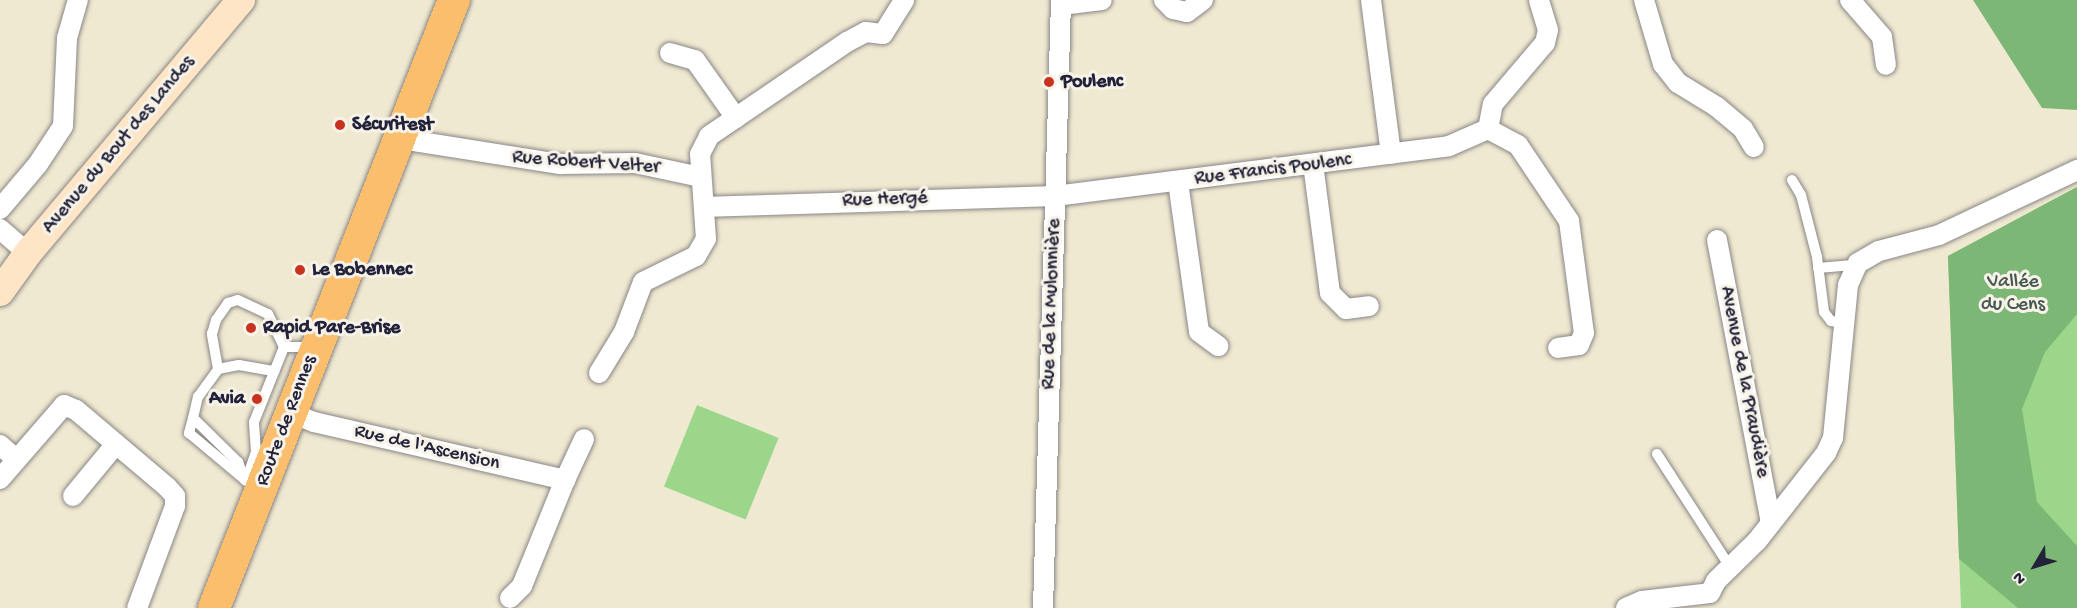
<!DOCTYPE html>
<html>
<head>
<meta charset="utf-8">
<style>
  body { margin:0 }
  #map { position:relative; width:2077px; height:608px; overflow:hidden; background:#f0e9d1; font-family:"Gochi Hand",sans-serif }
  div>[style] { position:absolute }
  .green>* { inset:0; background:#9cd68a; transform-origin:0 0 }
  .forest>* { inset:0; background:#7db776 }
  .roads { filter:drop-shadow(0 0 2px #898686) drop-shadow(0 0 2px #898686) }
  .lane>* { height:10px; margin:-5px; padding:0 5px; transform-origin:5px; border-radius:5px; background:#fff }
  .street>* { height:20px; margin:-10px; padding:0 10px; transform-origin:10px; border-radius:10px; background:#fff }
  .secondary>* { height:28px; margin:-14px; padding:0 14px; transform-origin:14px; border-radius:14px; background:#fde5c5 }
  .primary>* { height:32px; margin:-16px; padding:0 16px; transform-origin:16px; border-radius:16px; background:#fabe6d }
  .dots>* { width:16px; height:16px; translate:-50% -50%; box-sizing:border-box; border:3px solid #f7f3e8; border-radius:50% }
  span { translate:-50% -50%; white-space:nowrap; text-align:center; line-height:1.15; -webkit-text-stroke:6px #f7f3e8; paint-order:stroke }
  .poi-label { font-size:20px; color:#22223b; font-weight:700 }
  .left { translate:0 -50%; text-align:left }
  .right { translate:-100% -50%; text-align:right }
  .street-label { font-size:20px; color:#22223b }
  .park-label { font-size:20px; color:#475853 }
  .north { position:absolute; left:2005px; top:536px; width:60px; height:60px; -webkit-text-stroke:4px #f7f3e8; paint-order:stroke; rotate:232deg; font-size:16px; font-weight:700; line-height:24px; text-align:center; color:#22223b }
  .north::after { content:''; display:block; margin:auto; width:21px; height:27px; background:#22223b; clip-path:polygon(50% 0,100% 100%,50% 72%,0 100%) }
</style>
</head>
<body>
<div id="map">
  <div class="green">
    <div style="clip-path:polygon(2077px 187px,2077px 608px,1961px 608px,1948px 256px)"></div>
    <div style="left:697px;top:405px;width:88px;height:88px;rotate:22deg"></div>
  </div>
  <div class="forest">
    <div style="clip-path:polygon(1973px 0,2077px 0,2077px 110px,2042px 108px)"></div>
    <div style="clip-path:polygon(2077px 187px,2077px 314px,2045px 352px,2022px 409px,2037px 502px,2077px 546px,2077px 608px,2018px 608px,1959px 559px,1948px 256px)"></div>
  </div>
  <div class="roads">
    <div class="lane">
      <div style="left:1792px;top:180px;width:17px;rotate:59deg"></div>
      <div style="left:1801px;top:195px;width:64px;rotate:75.5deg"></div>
      <div style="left:1817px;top:257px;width:55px;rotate:82.7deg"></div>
      <div style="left:1824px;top:312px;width:11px;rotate:52deg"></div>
      <div style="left:1831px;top:321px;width:13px;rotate:9deg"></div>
      <div style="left:1818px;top:268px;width:38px;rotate:-5deg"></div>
      <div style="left:218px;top:369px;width:36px;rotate:-100deg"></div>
      <div style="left:212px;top:334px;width:15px;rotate:-74deg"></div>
      <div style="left:216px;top:320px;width:21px;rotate:-55deg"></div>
      <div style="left:228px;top:303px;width:10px;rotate:-17deg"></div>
      <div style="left:238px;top:300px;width:33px;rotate:25deg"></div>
      <div style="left:268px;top:314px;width:37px;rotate:64deg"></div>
      <div style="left:193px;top:418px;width:16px;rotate:105deg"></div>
      <div style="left:189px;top:433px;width:72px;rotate:39.9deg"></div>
      <div style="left:1657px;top:454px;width:135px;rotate:57.1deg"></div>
      <div style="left:244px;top:479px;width:18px;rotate:-109deg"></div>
      <div style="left:238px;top:462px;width:63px;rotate:-135.6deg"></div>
      <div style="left:193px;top:418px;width:22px;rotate:-77deg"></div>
      <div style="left:198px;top:397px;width:34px;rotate:-54deg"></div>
      <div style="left:218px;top:369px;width:21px;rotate:-11deg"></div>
      <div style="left:239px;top:365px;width:36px;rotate:10deg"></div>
      <div style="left:246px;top:481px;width:31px;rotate:-71deg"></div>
      <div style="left:256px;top:452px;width:30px;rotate:-94deg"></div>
      <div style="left:254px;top:422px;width:81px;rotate:-68.2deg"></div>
      <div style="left:284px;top:347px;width:31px"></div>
    </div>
    <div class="street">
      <div style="left:1164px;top:0;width:13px;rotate:45deg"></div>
      <div style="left:1173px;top:9px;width:14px;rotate:12deg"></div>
      <div style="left:1187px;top:12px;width:20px;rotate:-37deg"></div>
      <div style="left:1371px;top:0;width:155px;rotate:82.6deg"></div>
      <div style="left:1644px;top:0;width:67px;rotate:73.5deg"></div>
      <div style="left:1663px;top:64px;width:24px;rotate:52deg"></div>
      <div style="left:1678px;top:83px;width:46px;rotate:31.6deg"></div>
      <div style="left:1717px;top:107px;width:34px;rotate:40deg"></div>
      <div style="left:1743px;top:129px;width:21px;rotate:59deg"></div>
      <div style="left:1850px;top:0;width:49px;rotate:49.1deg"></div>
      <div style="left:1882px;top:37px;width:28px;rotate:82deg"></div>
      <div style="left:1061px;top:5px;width:41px;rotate:-7deg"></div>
      <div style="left:670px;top:53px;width:26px;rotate:16deg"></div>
      <div style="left:695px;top:60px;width:71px;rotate:54.7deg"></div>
      <div style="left:1488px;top:129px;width:34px;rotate:28deg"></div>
      <div style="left:1518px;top:145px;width:92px;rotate:56.1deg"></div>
      <div style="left:1569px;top:221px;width:113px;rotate:82.4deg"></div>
      <div style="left:1584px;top:333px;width:13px;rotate:113deg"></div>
      <div style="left:1579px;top:345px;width:21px;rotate:172deg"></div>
      <div style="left:1488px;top:129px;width:25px;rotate:-79deg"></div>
      <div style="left:1493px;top:104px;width:80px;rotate:-49.6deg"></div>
      <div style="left:1545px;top:43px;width:13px;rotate:-77deg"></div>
      <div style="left:1548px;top:30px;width:31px;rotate:-107deg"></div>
      <div style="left:414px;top:141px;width:148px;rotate:9deg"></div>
      <div style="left:560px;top:164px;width:75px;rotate:-0.8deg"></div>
      <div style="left:635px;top:163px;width:67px;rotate:12deg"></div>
      <div style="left:1313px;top:164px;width:130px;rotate:82.5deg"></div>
      <div style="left:1330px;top:293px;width:23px;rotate:45deg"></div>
      <div style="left:1346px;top:309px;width:23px;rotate:-7deg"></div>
      <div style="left:1178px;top:182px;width:151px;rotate:82deg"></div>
      <div style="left:1199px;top:332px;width:24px;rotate:36deg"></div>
      <div style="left:704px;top:207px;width:351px;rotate:-1.8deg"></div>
      <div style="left:1055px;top:196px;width:397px;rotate:-7.2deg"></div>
      <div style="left:1449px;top:146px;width:43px;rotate:-23.6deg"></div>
      <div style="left:0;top:209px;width:59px;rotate:-49.8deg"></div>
      <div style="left:38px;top:164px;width:45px;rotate:-56.7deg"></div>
      <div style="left:63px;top:126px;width:88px;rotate:-87.4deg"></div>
      <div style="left:67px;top:38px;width:40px;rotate:-74deg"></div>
      <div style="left:0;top:229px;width:37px;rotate:41deg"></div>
      <div style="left:1717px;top:240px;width:288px;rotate:79.2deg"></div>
      <div style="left:599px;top:373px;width:48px;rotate:-58.6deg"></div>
      <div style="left:624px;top:332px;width:53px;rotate:-69.2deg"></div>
      <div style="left:643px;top:282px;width:59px;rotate:-26.1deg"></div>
      <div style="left:696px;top:256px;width:20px;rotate:-60deg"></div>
      <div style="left:706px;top:239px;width:85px;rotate:-94deg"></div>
      <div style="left:700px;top:154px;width:20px;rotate:-63deg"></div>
      <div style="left:709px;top:136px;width:167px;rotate:-34.3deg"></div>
      <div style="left:847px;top:42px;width:21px;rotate:-28deg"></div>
      <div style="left:866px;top:32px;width:17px;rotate:7deg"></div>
      <div style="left:883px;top:34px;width:40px;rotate:-58deg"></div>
      <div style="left:290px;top:412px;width:26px;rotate:23deg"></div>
      <div style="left:314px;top:422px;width:258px;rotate:13deg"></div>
      <div style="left:565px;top:480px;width:114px;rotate:112.1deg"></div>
      <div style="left:522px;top:586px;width:17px;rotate:135deg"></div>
      <div style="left:0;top:445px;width:21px;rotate:41deg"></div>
      <div style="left:0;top:479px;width:98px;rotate:-49.1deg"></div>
      <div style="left:64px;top:405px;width:13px;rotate:23deg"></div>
      <div style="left:76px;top:410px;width:119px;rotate:40.2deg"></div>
      <div style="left:167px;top:487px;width:12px;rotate:48deg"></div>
      <div style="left:175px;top:496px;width:10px;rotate:90deg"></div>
      <div style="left:175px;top:506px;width:109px;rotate:110.4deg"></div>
      <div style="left:565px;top:480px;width:45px;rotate:-65.1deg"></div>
      <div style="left:73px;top:496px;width:67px;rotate:-50.4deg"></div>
      <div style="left:1043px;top:608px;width:608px;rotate:-88.3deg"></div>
      <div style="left:1626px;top:608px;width:17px;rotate:-24deg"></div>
      <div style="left:1642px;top:601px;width:68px;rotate:-6.7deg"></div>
      <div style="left:1710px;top:593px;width:13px;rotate:-63deg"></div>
      <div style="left:1716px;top:581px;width:57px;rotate:-44.3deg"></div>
      <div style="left:1757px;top:541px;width:112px;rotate:-51.9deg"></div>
      <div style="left:1826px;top:453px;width:17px;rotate:-65deg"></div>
      <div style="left:1833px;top:438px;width:154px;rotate:-84.4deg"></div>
      <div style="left:1848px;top:285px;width:24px;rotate:-66deg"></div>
      <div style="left:1858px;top:263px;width:24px;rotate:-30deg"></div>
      <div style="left:1879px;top:251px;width:62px;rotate:-14.9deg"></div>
      <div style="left:1939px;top:235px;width:153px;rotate:-25.2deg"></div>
    </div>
    <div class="secondary">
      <div style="left:0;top:292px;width:48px;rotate:-54.3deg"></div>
      <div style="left:28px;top:253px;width:331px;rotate:-49.9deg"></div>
    </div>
    <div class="primary">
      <div style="left:214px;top:608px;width:654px;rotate:-68.46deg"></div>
    </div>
  </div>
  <div class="dots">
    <div style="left:1049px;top:82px;background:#c8321e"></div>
    <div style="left:340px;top:125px;background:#c8321e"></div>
    <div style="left:300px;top:270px;background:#c8321e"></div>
    <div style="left:251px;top:328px;background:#c8321e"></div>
    <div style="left:257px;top:399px;background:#c8321e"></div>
  </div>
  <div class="poi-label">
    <span class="left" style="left:1061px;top:82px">Poulenc</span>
    <span class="left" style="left:352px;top:125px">Sécuritest</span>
    <span class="left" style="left:312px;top:270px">Le Bobennec</span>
    <span class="left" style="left:263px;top:328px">Rapid Pare-Brise</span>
    <span class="right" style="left:245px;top:399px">Avia</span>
  </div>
  <div class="street-label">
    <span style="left:119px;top:145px;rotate:-50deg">Avenue du Bout des Landes</span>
    <span style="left:586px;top:163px;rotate:4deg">Rue Robert Velter</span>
    <span style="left:1273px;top:170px;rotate:-7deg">Rue Francis Poulenc</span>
    <span style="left:885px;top:200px;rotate:-2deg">Rue Hergé</span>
    <span style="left:1052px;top:304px;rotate:-88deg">Rue de la Mulonnière</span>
    <span style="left:1744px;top:382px;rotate:79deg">Avenue de la Praudière</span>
    <span style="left:287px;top:421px;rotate:-69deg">Route de Rennes</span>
    <span style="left:427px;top:448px;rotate:13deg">Rue de l'Ascension</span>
  </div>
  <div class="park-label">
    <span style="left:2013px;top:294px">Vallée<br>du Cens</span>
  </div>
  <div class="north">N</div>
</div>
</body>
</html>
